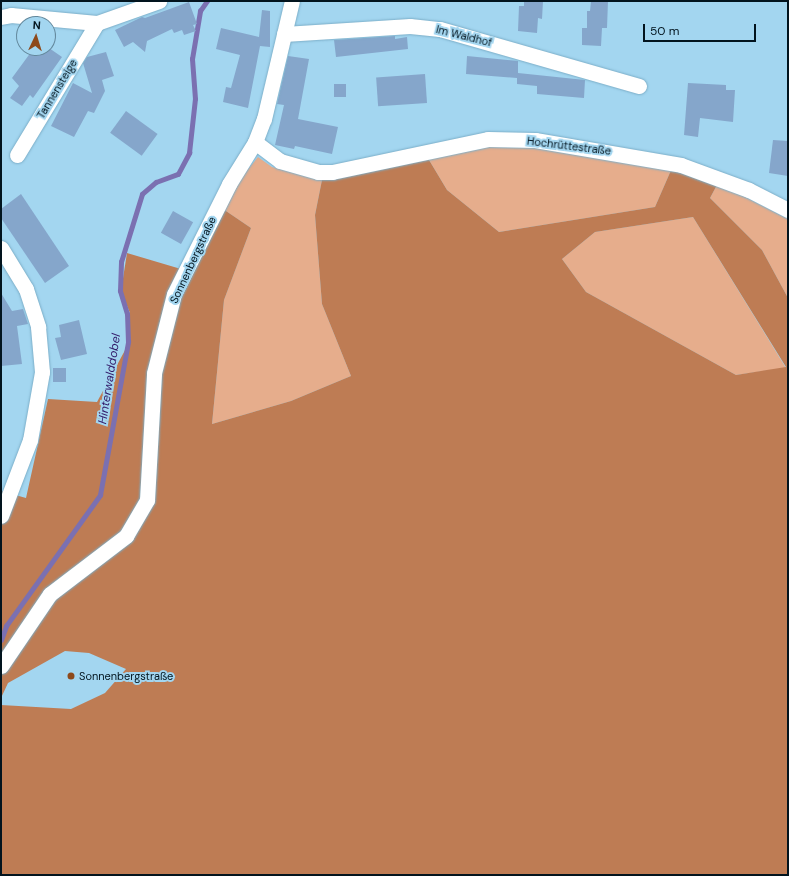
<!DOCTYPE html>
<html>
<head>
<meta charset="utf-8">
<style>
  body { margin:0 }
  #map { position:relative; width:789px; height:876px; overflow:hidden; background:#a3d6f0; font-family:"DM Sans",sans-serif }
  div>[style] { position:absolute }
  .green>* { inset:0; background:#e6ad8c }
  .forest>* { inset:0; background:#be7c54 }
  .stream>* { height:4.5px; margin:-2.25px; padding:0 2.25px; transform-origin:2.25px; border-radius:2.25px; background:#7b70b1 }
  .building>* { inset:0; background:#85a6cb; transform-origin:0 0 }
  .roads { filter:drop-shadow(0 0 1px #7caec8) drop-shadow(0 0 1px #7caec8) }
  .minor>* { height:15px; margin:-7.5px; padding:0 7.5px; transform-origin:7.5px; border-radius:7.5px; background:#fff }
  .dots>* { width:11px; height:11px; translate:-50% -50%; box-sizing:border-box; border:2px solid #a3d6f0; border-radius:50% }
  span { translate:-50% -50%; white-space:nowrap; text-align:center; line-height:1.15; -webkit-text-stroke:4px #a3d6f0; paint-order:stroke }
  .street-label { font-size:11px; color:#02141e }
  .poi-label { font-size:11px; color:#02141e }
  .left { translate:0 -50%; text-align:left }
  .water-label { font-size:12px; color:#311968; font-style:italic }
  .frame { position:absolute; inset:0; border:2px solid #02141e; pointer-events:none }
  .north { position:absolute; left:16px; top:16px; width:40px; height:40px; box-sizing:border-box; background:#a3d6f0; border:1px solid #63889c; border-radius:50%; rotate:4deg; font-size:11px; font-weight:700; line-height:16px; text-align:center; color:#02141e }
  .north::after { content:''; display:block; margin:auto; width:14px; height:18px; background:#8d4a1c; clip-path:polygon(50% 0,100% 100%,50% 72%,0 100%) }
  .scale { position:absolute; left:643px; top:24px; width:113px; height:18px; box-sizing:border-box; border:2px solid #02141e; border-top:0; padding-left:5px; font-size:12px; line-height:14px; white-space:nowrap; color:#02141e; -webkit-text-stroke:3px #a3d6f0; paint-order:stroke }
</style>
</head>
<body>
<div id="map">
  <div class="green">
    <div style="clip-path:polygon(527px 144px,672px 168px,655px 207px,499px 232px,447px 190px,426px 155px,485px 146px)"></div>
    <div style="clip-path:polygon(258px 157px,272px 167px,322px 180px,315px 215px,322px 304px,351px 376px,291px 401px,212px 424px,224px 300px,251px 228px,223px 209px,235px 185px)"></div>
    <div style="clip-path:polygon(718px 183px,788px 219px,788px 298px,762px 250px,710px 198px)"></div>
    <div style="clip-path:polygon(693px 217px,786px 368px,736px 375px,586px 292px,562px 259px,595px 232px)"></div>
  </div>
  <div class="forest">
    <div style="clip-path:polygon(evenodd,426px 155px,447px 190px,499px 232px,655px 207px,672px 168px,718px 183px,710px 198px,762px 250px,788px 298px,788px 875px,1px 875px,1px 705px,71px 709px,105px 693px,126px 669px,89px 653px,65px 651px,8px 683px,1px 698px,1px 491px,26px 498px,48px 399px,97px 402px,130px 341px,130px 313px,121px 291px,127px 253px,191px 272px,223px 209px,251px 228px,224px 300px,212px 424px,291px 401px,351px 376px,322px 304px,315px 215px,322px 180px,426px 155px,693px 217px,786px 367px,736px 375px,586px 292px,562px 259px,595px 232px,693px 217px)"></div>
  </div>
  <div class="stream">
    <div style="left:1px;top:640px;width:15px;rotate:-70deg"></div>
    <div style="left:6px;top:626px;width:161px;rotate:-54.3deg"></div>
    <div style="left:100px;top:495px;width:156px;rotate:-79.6deg"></div>
    <div style="left:128px;top:342px;width:28px;rotate:-92deg"></div>
    <div style="left:127px;top:314px;width:24px;rotate:-107deg"></div>
    <div style="left:120px;top:291px;width:29px;rotate:-88deg"></div>
    <div style="left:121px;top:262px;width:71px;rotate:-72.8deg"></div>
    <div style="left:142px;top:194px;width:18px;rotate:-41deg"></div>
    <div style="left:156px;top:182px;width:23px;rotate:-20deg"></div>
    <div style="left:178px;top:174px;width:24px;rotate:-62deg"></div>
    <div style="left:189px;top:153px;width:54px;rotate:-83.7deg"></div>
    <div style="left:195px;top:99px;width:40px;rotate:-94.3deg"></div>
    <div style="left:192px;top:59px;width:49px;rotate:-80.5deg"></div>
    <div style="left:200px;top:11px;width:12px;rotate:-55deg"></div>
  </div>
  <div class="building">
    <div style="clip-path:polygon(524px 1px,543px 1px,542px 19px,538px 18px,537px 33px,518px 31px,519px 6px,524px 6px)"></div>
    <div style="clip-path:polygon(591px 1px,608px 1px,607px 28px,602px 28px,601px 46px,582px 45px,582px 28px,587px 28px,587px 11px,590px 11px)"></div>
    <div style="clip-path:polygon(189px 2px,197px 24px,193px 25px,196px 31px,184px 35px,182px 30px,174px 33px,172px 29px,147px 41px,145px 52px,133px 42px,124px 47px,115px 30px,142px 17px,145px 18px)"></div>
    <div style="clip-path:polygon(262px 10px,270px 11px,270px 47px,260px 46px,248px 108px,223px 102px,226px 87px,231px 88px,240px 55px,216px 49px,221px 28px,259px 37px)"></div>
    <div style="clip-path:polygon(395px 36px,395px 39px,407px 37px,408px 49px,336px 57px,334px 40px)"></div>
    <div style="clip-path:polygon(34px 48px,49px 48px,62px 57px,33px 98px,30px 95px,22px 106px,10px 98px,19px 86px,12px 78px)"></div>
    <div style="clip-path:polygon(106px 52px,114px 76px,102px 80px,105px 91px,94px 113px,88px 111px,74px 137px,51px 126px,73px 83px,92px 93px,83px 63px,87px 57px)"></div>
    <div style="clip-path:polygon(288px 56px,309px 59px,298px 119px,338px 127px,332px 154px,295px 146px,294px 149px,275px 145px,284px 105px,277px 104px)"></div>
    <div style="clip-path:polygon(467px 56px,518px 61px,518px 73px,585px 80px,584px 98px,537px 94px,537px 86px,517px 84px,517px 78px,466px 74px)"></div>
    <div style="left:425px;top:74px;width:29px;height:49px;rotate:86deg"></div>
    <div style="clip-path:polygon(688px 83px,726px 85px,726px 90px,735px 90px,733px 122px,700px 118px,698px 137px,684px 135px)"></div>
    <div style="left:334px;top:84px;width:12px;height:13px"></div>
    <div style="left:126px;top:111px;width:39px;height:27px;rotate:36deg"></div>
    <div style="clip-path:polygon(773px 140px,788px 141px,788px 176px,769px 173px)"></div>
    <div style="clip-path:polygon(21px 194px,69px 266px,45px 283px,1px 218px,1px 209px)"></div>
    <div style="left:173px;top:211px;width:23px;height:25px;rotate:29deg"></div>
    <div style="clip-path:polygon(1px 293px,12px 311px,23px 309px,28px 324px,17px 326px,22px 364px,1px 366px)"></div>
    <div style="clip-path:polygon(79px 320px,87px 354px,61px 360px,55px 338px,61px 337px,59px 325px)"></div>
    <div style="left:53px;top:368px;width:13px;height:14px"></div>
  </div>
  <div class="roads">
    <div class="minor">
      <div style="left:1px;top:17px;width:10px;rotate:-11deg"></div>
      <div style="left:11px;top:15px;width:86px;rotate:5.3deg"></div>
      <div style="left:97px;top:23px;width:66px;rotate:-19.5deg"></div>
      <div style="left:284px;top:34px;width:126px;rotate:-3.6deg"></div>
      <div style="left:410px;top:26px;width:30px;rotate:6deg"></div>
      <div style="left:440px;top:29px;width:207px;rotate:16deg"></div>
      <div style="left:255px;top:142px;width:31px;rotate:37deg"></div>
      <div style="left:280px;top:161px;width:40px;rotate:16deg"></div>
      <div style="left:318px;top:172px;width:14px"></div>
      <div style="left:332px;top:172px;width:159px;rotate:-11.9deg"></div>
      <div style="left:488px;top:139px;width:47px;rotate:1.2deg"></div>
      <div style="left:535px;top:140px;width:148px;rotate:9.7deg"></div>
      <div style="left:681px;top:165px;width:72px;rotate:20.2deg"></div>
      <div style="left:749px;top:190px;width:44px;rotate:27.1deg"></div>
      <div style="left:17px;top:155px;width:154px;rotate:-58.8deg"></div>
      <div style="left:1px;top:248px;width:48px;rotate:58.6deg"></div>
      <div style="left:26px;top:289px;width:40px;rotate:72deg"></div>
      <div style="left:38px;top:327px;width:45px;rotate:84.9deg"></div>
      <div style="left:42px;top:372px;width:69px;rotate:100deg"></div>
      <div style="left:30px;top:440px;width:81px;rotate:110.9deg"></div>
      <div style="left:1px;top:666px;width:87px;rotate:-55.8deg"></div>
      <div style="left:50px;top:594px;width:96px;rotate:-37.3deg"></div>
      <div style="left:126px;top:536px;width:42px;rotate:-59.7deg"></div>
      <div style="left:147px;top:500px;width:127px;rotate:-86.8deg"></div>
      <div style="left:154px;top:373px;width:81px;rotate:-75.8deg"></div>
      <div style="left:174px;top:294px;width:123px;rotate:-63.4deg"></div>
      <div style="left:229px;top:184px;width:49px;rotate:-58.2deg"></div>
      <div style="left:255px;top:142px;width:25px;rotate:-69deg"></div>
      <div style="left:264px;top:119px;width:121px;rotate:-76.7deg"></div>
    </div>
  </div>
  <div class="dots">
    <div style="left:71px;top:676px;background:#8d4a1c"></div>
  </div>
  <div class="street-label">
    <span style="left:464px;top:36px;rotate:14deg">Im Waldhof</span>
    <span style="left:57px;top:89px;rotate:-59deg">Tannensteige</span>
    <span style="left:569px;top:146px;rotate:7deg">Hochrüttestraße</span>
    <span style="left:193px;top:260px;rotate:-65deg">Sonnenbergstraße</span>
  </div>
  <div class="poi-label">
    <span class="left" style="left:79px;top:676px">Sonnenbergstraße</span>
  </div>
  <div class="water-label">
    <span style="left:110px;top:379px;rotate:-81deg">Hinterwalddobel</span>
  </div>
  <div class="frame"></div>
  <div class="north">N</div>
  <div class="scale">50 m</div>
</div>
</body>
</html>
